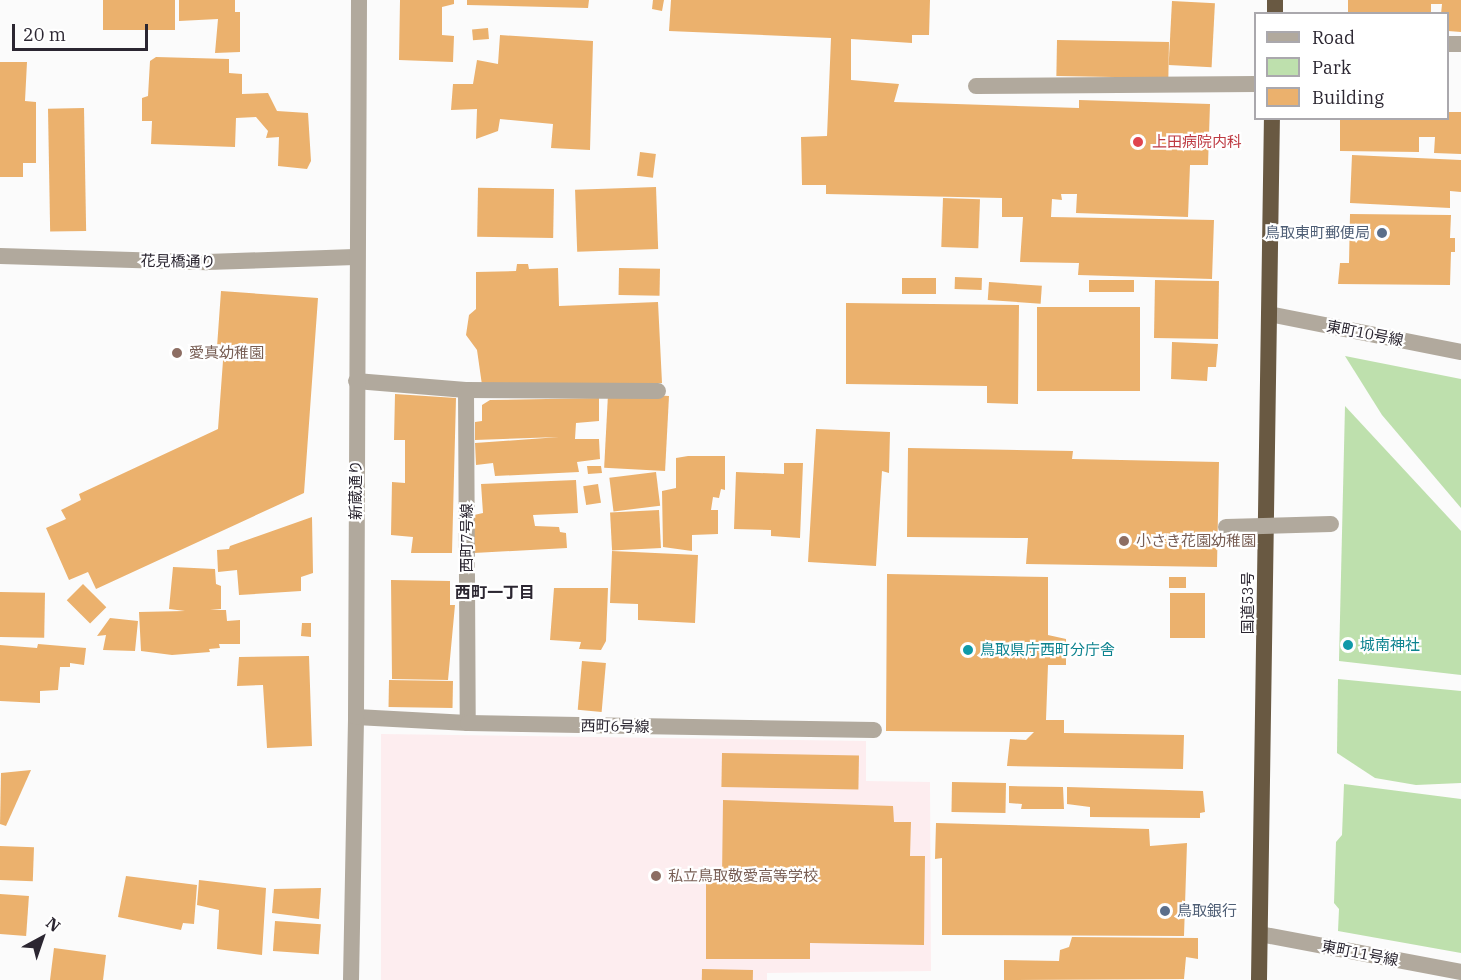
<!DOCTYPE html>
<html>
<head>
<meta charset="utf-8">
<style>
  body { margin:0 }
  #map { position:relative; width:1461px; height:980px; overflow:hidden; background:#fbfbfb; font-family:"IBM Plex Serif","Noto Sans JP",serif }
  div>[style] { position:absolute }
  .education>* { inset:0; background:#fdedef }
  .green>* { inset:0; background:#bee0ad }
  .building>* { inset:0; background:#ebb16d; transform-origin:0 0 }
  .service>* { height:16px; margin:-8px; padding:0 8px; transform-origin:8px; border-radius:8px; background:#b1a99d }
  .minor>* { height:16px; margin:-8px; padding:0 8px; transform-origin:8px; border-radius:8px; background:#b1a99d }
  .trunk>* { height:16px; margin:-8px; padding:0 8px; transform-origin:8px; border-radius:8px; background:#695942 }
  .pedestrian-bridge>* { height:16px; margin:-8px; padding:0 8px; transform-origin:8px; border-radius:8px; background:#b1a99d }
  .dots>* { width:16px; height:16px; translate:-50% -50%; box-sizing:border-box; border:3px solid #fff; border-radius:50% }
  span { translate:-50% -50%; white-space:nowrap; text-align:center; line-height:1.15; -webkit-text-stroke:4.5px #fff; paint-order:stroke }
  .health-label { font-size:15px; color:#be3a42 }
  .left { translate:0 -50%; text-align:left }
  .service-label { font-size:15px; color:#4e5e75 }
  .right { translate:-100% -50%; text-align:right }
  .street-label { font-size:15px; color:#2b2631 }
  .education-label { font-size:15px; color:#785e54 }
  .culture-label { font-size:15px; color:#0d838f }
  .neighbourhood-label { font-size:16px; color:#2b2631; font-weight:700 }
  .legend { position:absolute; left:1254px; top:12px; width:195px; height:108px; box-sizing:border-box; background:#fff; border:2px solid #aaa8ad; margin:0; padding:8px 10px; list-style:none; font-size:18px; color:#2b2631 }
  .legend li { display:flex; align-items:center; gap:12px; height:30px }
  .legend b { width:30px; border:2px solid #aaa8ad }
  .north { position:absolute; left:12px; top:908px; width:60px; height:60px; -webkit-text-stroke:4px #fff; paint-order:stroke; rotate:40deg; font-size:16px; font-weight:700; line-height:24px; text-align:center; color:#2b2631 }
  .north::after { content:''; display:block; margin:auto; width:21px; height:27px; background:#2b2631; clip-path:polygon(50% 0,100% 100%,50% 72%,0 100%) }
  .scale { position:absolute; left:12px; top:24px; width:136px; height:27px; box-sizing:border-box; border:3px solid #2b2631; border-top:0; padding-left:8px; font-size:18px; line-height:21px; white-space:nowrap; color:#2b2631; -webkit-text-stroke:4px #fff; paint-order:stroke }
</style>
</head>
<body>
<div id="map">
  <div class="education">
    <div style="clip-path:polygon(381px 734px,866px 741px,866px 781px,930px 782px,931px 971px,767px 973px,767px 980px,381px 980px)"></div>
  </div>
  <div class="green">
    <div style="clip-path:polygon(1345px 356px,1461px 379px,1461px 508px,1382px 415px)"></div>
    <div style="clip-path:polygon(1345px 406px,1461px 531px,1461px 675px,1339px 661px)"></div>
    <div style="clip-path:polygon(1338px 679px,1461px 691px,1461px 783px,1416px 785px,1375px 778px,1337px 753px)"></div>
    <div style="clip-path:polygon(1344px 784px,1461px 799px,1461px 953px,1338px 931px,1339px 909px,1334px 903px,1336px 842px,1342px 835px)"></div>
  </div>
  <div class="building">
    <div style="left:103px;top:0;width:72px;height:30px"></div>
    <div style="clip-path:polygon(179px 0,235px 0,235px 12px,240px 12px,240px 52px,215px 53px,218px 19px,179px 21px)"></div>
    <div style="clip-path:polygon(400px 0,454px 0,454px 4px,442px 7px,442px 35px,454px 36px,453px 62px,399px 60px)"></div>
    <div style="clip-path:polygon(467px 0,589px 0,588px 8px,467px 5px)"></div>
    <div style="clip-path:polygon(653px 0,664px 0,662px 11px,652px 9px)"></div>
    <div style="clip-path:polygon(671px 0,930px 0,929px 35px,912px 35px,912px 43px,851px 39px,851px 80px,899px 84px,894px 102px,1079px 108px,1079px 100px,1210px 104px,1208px 165px,1190px 165px,1188px 217px,1076px 213px,1077px 194px,1061px 194px,1062px 200px,1052px 199px,1051px 217px,1214px 220px,1212px 279px,1078px 275px,1079px 263px,1020px 262px,1023px 217px,1002px 217px,1002px 198px,826px 194px,826px 185px,802px 185px,801px 137px,827px 136px,831px 38px,669px 31px)"></div>
    <div style="clip-path:polygon(1348px 0,1461px 0,1461px 32px,1448px 31px,1448px 14px,1441px 14px,1442px 4px,1431px 4px,1431px 14px,1348px 14px)"></div>
    <div style="left:1172px;top:1px;width:43px;height:64px;rotate:3deg"></div>
    <div style="left:488px;top:28px;width:11px;height:16px;rotate:85deg"></div>
    <div style="clip-path:polygon(500px 35px,593px 41px,590px 150px,551px 148px,553px 124px,500px 119px,498px 131px,476px 139px,477px 109px,451px 110px,453px 84px,473px 84px,477px 60px,498px 64px)"></div>
    <div style="left:1057px;top:40px;width:112px;height:36px;rotate:1deg"></div>
    <div style="clip-path:polygon(156px 57px,229px 59px,229px 73px,242px 74px,242px 94px,268px 93px,277px 111px,308px 113px,311px 161px,307px 169px,278px 166px,279px 137px,266px 138px,268px 131px,256px 117px,236px 118px,235px 147px,151px 144px,152px 121px,142px 121px,142px 98px,148px 96px,150px 61px)"></div>
    <div style="clip-path:polygon(0 62px,27px 62px,25px 101px,36px 102px,36px 163px,23px 163px,23px 177px,0 177px)"></div>
    <div style="left:84px;top:108px;width:123px;height:36px;rotate:89deg"></div>
    <div style="clip-path:polygon(1448px 112px,1461px 112px,1461px 154px,1434px 153px,1435px 137px,1419px 137px,1419px 152px,1340px 151px,1340px 118px,1448px 118px)"></div>
    <div style="left:640px;top:152px;width:16px;height:24px;rotate:7deg"></div>
    <div style="clip-path:polygon(1352px 155px,1461px 160px,1461px 192px,1450px 191px,1450px 208px,1350px 203px)"></div>
    <div style="left:656px;top:187px;width:62px;height:81px;rotate:88deg"></div>
    <div style="left:554px;top:189px;width:49px;height:76px;rotate:91deg"></div>
    <div style="left:943px;top:198px;width:37px;height:49px;rotate:2deg"></div>
    <div style="clip-path:polygon(1350px 214px,1451px 215px,1450px 238px,1455px 238px,1455px 252px,1451px 252px,1450px 285px,1338px 284px,1340px 263px,1349px 263px)"></div>
    <div style="clip-path:polygon(517px 264px,528px 264px,529px 269px,558px 268px,559px 306px,658px 302px,662px 383px,482px 385px,477px 350px,466px 335px,469px 315px,476px 309px,476px 272px,516px 271px)"></div>
    <div style="left:619px;top:268px;width:41px;height:27px;rotate:1deg"></div>
    <div style="left:955px;top:277px;width:27px;height:12px;rotate:2deg"></div>
    <div style="left:902px;top:278px;width:34px;height:16px"></div>
    <div style="left:1089px;top:280px;width:45px;height:12px"></div>
    <div style="left:1155px;top:280px;width:64px;height:58px;rotate:1deg"></div>
    <div style="left:989px;top:282px;width:53px;height:18px;rotate:4deg"></div>
    <div style="clip-path:polygon(221px 291px,318px 298px,304px 493px,96px 589px,88px 572px,69px 580px,46px 528px,66px 519px,61px 510px,81px 500px,79px 494px,218px 429px,224px 347px,217px 347px)"></div>
    <div style="clip-path:polygon(846px 303px,1019px 305px,1018px 404px,987px 403px,987px 386px,846px 384px)"></div>
    <div style="left:1037px;top:307px;width:103px;height:84px"></div>
    <div style="clip-path:polygon(1172px 342px,1218px 344px,1216px 367px,1208px 367px,1207px 381px,1171px 379px)"></div>
    <div style="clip-path:polygon(395px 394px,456px 398px,452px 553px,411px 553px,413px 537px,391px 535px,392px 482px,405px 483px,405px 440px,394px 440px)"></div>
    <div style="left:669px;top:396px;width:75px;height:61px;rotate:93deg"></div>
    <div style="clip-path:polygon(599px 398px,599px 421px,576px 423px,575px 439px,599px 439px,600px 459px,577px 462px,579px 472px,495px 476px,493px 463px,476px 465px,475px 443px,559px 437px,475px 440px,475px 422px,482px 421px,482px 405px,490px 400px)"></div>
    <div style="clip-path:polygon(816px 429px,890px 432px,889px 473px,882px 471px,876px 566px,808px 562px)"></div>
    <div style="clip-path:polygon(908px 448px,1073px 451px,1072px 459px,1219px 462px,1217px 567px,1026px 564px,1028px 538px,907px 537px)"></div>
    <div style="clip-path:polygon(688px 456px,725px 456px,725px 490px,721px 489px,719px 498px,713px 497px,711px 510px,718px 510px,718px 534px,692px 535px,692px 551px,663px 547px,662px 491px,676px 488px,676px 458px)"></div>
    <div style="clip-path:polygon(784px 463px,803px 463px,800px 538px,771px 536px,771px 530px,734px 529px,736px 472px,784px 474px)"></div>
    <div style="clip-path:polygon(587px 466px,601px 466px,602px 473px,588px 474px)"></div>
    <div style="left:656px;top:472px;width:34px;height:47px;rotate:83deg"></div>
    <div style="clip-path:polygon(576px 480px,578px 513px,533px 515px,535px 526px,559px 527px,560px 532px,566px 533px,567px 548px,474px 553px,474px 515px,483px 513px,481px 484px)"></div>
    <div style="left:598px;top:484px;width:19px;height:15px;rotate:81deg"></div>
    <div style="left:659px;top:510px;width:38px;height:49px;rotate:87deg"></div>
    <div style="clip-path:polygon(312px 517px,313px 573px,301px 577px,301px 591px,239px 595px,237px 570px,218px 572px,217px 550px,229px 549px,230px 546px)"></div>
    <div style="clip-path:polygon(612px 551px,698px 555px,695px 623px,638px 620px,638px 604px,610px 603px)"></div>
    <div style="clip-path:polygon(173px 567px,215px 569px,216px 584px,221px 586px,221px 609px,210px 610px,226px 610px,227px 621px,240px 620px,240px 644px,219px 644px,220px 648px,209px 649px,210px 652px,172px 655px,141px 651px,139px 612px,185px 611px,169px 609px)"></div>
    <div style="clip-path:polygon(887px 574px,1048px 577px,1048px 635px,1066px 639px,1066px 665px,1048px 665px,1046px 720px,1064px 720px,1064px 733px,1184px 735px,1183px 769px,1007px 766px,1010px 739px,1026px 740px,1034px 732px,886px 731px)"></div>
    <div style="left:1169px;top:577px;width:17px;height:11px"></div>
    <div style="clip-path:polygon(391px 580px,450px 581px,450px 605px,455px 605px,448px 680px,392px 679px)"></div>
    <div style="left:83px;top:584px;width:33px;height:23px;rotate:45deg"></div>
    <div style="clip-path:polygon(554px 588px,608px 588px,606px 641px,601px 650px,579px 649px,581px 642px,550px 640px)"></div>
    <div style="left:0;top:592px;width:45px;height:45px;rotate:1deg"></div>
    <div style="left:1205px;top:593px;width:45px;height:35px;rotate:90deg"></div>
    <div style="clip-path:polygon(110px 618px,138px 621px,135px 651px,103px 650px,106px 635px,97px 636px)"></div>
    <div style="clip-path:polygon(302px 623px,311px 623px,311px 637px,301px 636px)"></div>
    <div style="clip-path:polygon(38px 644px,86px 648px,84px 665px,70px 663px,70px 667px,60px 667px,58px 690px,40px 691px,40px 703px,0 701px,0 645px,37px 648px)"></div>
    <div style="clip-path:polygon(309px 656px,312px 746px,267px 748px,263px 685px,237px 686px,239px 657px)"></div>
    <div style="left:582px;top:661px;width:24px;height:49px;rotate:5deg"></div>
    <div style="left:389px;top:680px;width:64px;height:27px;rotate:1deg"></div>
    <div style="left:722px;top:753px;width:137px;height:34px;rotate:1deg"></div>
    <div style="clip-path:polygon(31px 770px,6px 826px,0 824px,1px 773px)"></div>
    <div style="left:952px;top:782px;width:54px;height:30px;rotate:1deg"></div>
    <div style="clip-path:polygon(1009px 786px,1063px 787px,1064px 809px,1021px 809px,1022px 804px,1009px 803px)"></div>
    <div style="clip-path:polygon(1067px 787px,1203px 791px,1205px 812px,1200px 813px,1200px 818px,1090px 817px,1090px 807px,1067px 804px)"></div>
    <div style="clip-path:polygon(723px 800px,893px 806px,894px 822px,911px 822px,910px 856px,925px 856px,924px 945px,810px 943px,810px 959px,706px 959px,706px 878px,722px 877px)"></div>
    <div style="clip-path:polygon(936px 823px,1149px 829px,1150px 846px,1187px 843px,1184px 936px,942px 935px,942px 858px,935px 859px)"></div>
    <div style="left:0;top:846px;width:34px;height:34px;rotate:2deg"></div>
    <div style="clip-path:polygon(126px 876px,197px 885px,194px 924px,183px 923px,181px 930px,118px 917px)"></div>
    <div style="clip-path:polygon(199px 880px,266px 888px,262px 955px,217px 949px,219px 910px,197px 905px)"></div>
    <div style="clip-path:polygon(321px 888px,319px 919px,272px 913px,274px 889px)"></div>
    <div style="left:0;top:894px;width:29px;height:40px;rotate:4deg"></div>
    <div style="left:275px;top:921px;width:46px;height:30px;rotate:4deg"></div>
    <div style="clip-path:polygon(1072px 937px,1198px 938px,1198px 959px,1186px 957px,1184px 979px,1004px 980px,1004px 960px,1059px 961px,1060px 950px,1069px 947px)"></div>
    <div style="clip-path:polygon(54px 948px,106px 955px,103px 980px,50px 980px)"></div>
    <div style="left:702px;top:969px;width:51px;height:11px;rotate:1deg"></div>
  </div>
  <div class="service">
    <div style="left:976px;top:86px;width:280px;rotate:-0.4deg"></div>
    <div style="left:356px;top:381px;width:110px;rotate:4.7deg"></div>
    <div style="left:466px;top:390px;width:192px;rotate:0.3deg"></div>
  </div>
  <div class="minor">
    <div style="left:1448px;top:44px;width:13px"></div>
    <div style="left:0;top:256px;width:207px;rotate:1.7deg"></div>
    <div style="left:207px;top:262px;width:148px;rotate:-1.9deg"></div>
    <div style="left:1269px;top:314px;width:196px;rotate:11.2deg"></div>
    <div style="left:466px;top:390px;width:333px;rotate:89.7deg"></div>
    <div style="left:356px;top:717px;width:112px;rotate:3.1deg"></div>
    <div style="left:468px;top:723px;width:406px;rotate:1deg"></div>
    <div style="left:1260px;top:934px;width:205px;rotate:10.7deg"></div>
    <div style="left:351px;top:980px;width:263px;rotate:-88.9deg"></div>
    <div style="left:356px;top:717px;width:717px;rotate:-89.76deg"></div>
  </div>
  <div class="trunk">
    <div style="left:1275px;top:14px;width:14px;rotate:-90deg"></div>
    <div style="left:1259px;top:980px;width:862px;rotate:-89.14deg"></div>
  </div>
  <div class="pedestrian-bridge">
    <div style="left:1226px;top:527px;width:105px;rotate:-1.6deg"></div>
  </div>
  <div class="dots">
    <div style="left:1138px;top:142px;background:#e0444e"></div>
    <div style="left:1382px;top:233px;background:#5c6f8a"></div>
    <div style="left:177px;top:353px;background:#8d6e63"></div>
    <div style="left:1124px;top:541px;background:#8d6e63"></div>
    <div style="left:1348px;top:645px;background:#0f9aa8"></div>
    <div style="left:968px;top:650px;background:#0f9aa8"></div>
    <div style="left:656px;top:876px;background:#8d6e63"></div>
    <div style="left:1165px;top:911px;background:#5c6f8a"></div>
  </div>
  <div class="health-label">
    <span class="left" style="left:1152px;top:142px">上田病院内科</span>
  </div>
  <div class="service-label">
    <span class="right" style="left:1370px;top:233px">鳥取東町郵便局</span>
    <span class="left" style="left:1177px;top:911px">鳥取銀行</span>
  </div>
  <div class="street-label">
    <span style="left:178px;top:261px;rotate:1deg">花見橋通り</span>
    <span style="left:1365px;top:333px;rotate:11deg">東町10号線</span>
    <span style="left:356px;top:490px;rotate:-90deg">新蔵通り</span>
    <span style="left:467px;top:538px;rotate:-90deg">西町7号線</span>
    <span style="left:1248px;top:603px;rotate:-90deg">国道53号</span>
    <span style="left:615px;top:726px;rotate:1deg">西町6号線</span>
    <span style="left:1360px;top:953px;rotate:11deg">東町11号線</span>
  </div>
  <div class="education-label">
    <span class="left" style="left:189px;top:353px">愛真幼稚園</span>
    <span class="left" style="left:1136px;top:541px">小さき花園幼稚園</span>
    <span class="left" style="left:668px;top:876px">私立鳥取敬愛高等学校</span>
  </div>
  <div class="culture-label">
    <span class="left" style="left:1360px;top:645px">城南神社</span>
    <span class="left" style="left:980px;top:650px">鳥取県庁西町分庁舎</span>
  </div>
  <div class="neighbourhood-label">
    <span style="left:495px;top:592px">西町一丁目</span>
  </div>
  <ul class="legend">
  <li><b style="height:8px;background:#b1a99d"></b>Road</li>
  <li><b style="height:16px;background:#bee0ad"></b>Park</li>
  <li><b style="height:16px;background:#ebb16d"></b>Building</li>
  </ul>
  <div class="north">N</div>
  <div class="scale">20 m</div>
</div>
</body>
</html>
